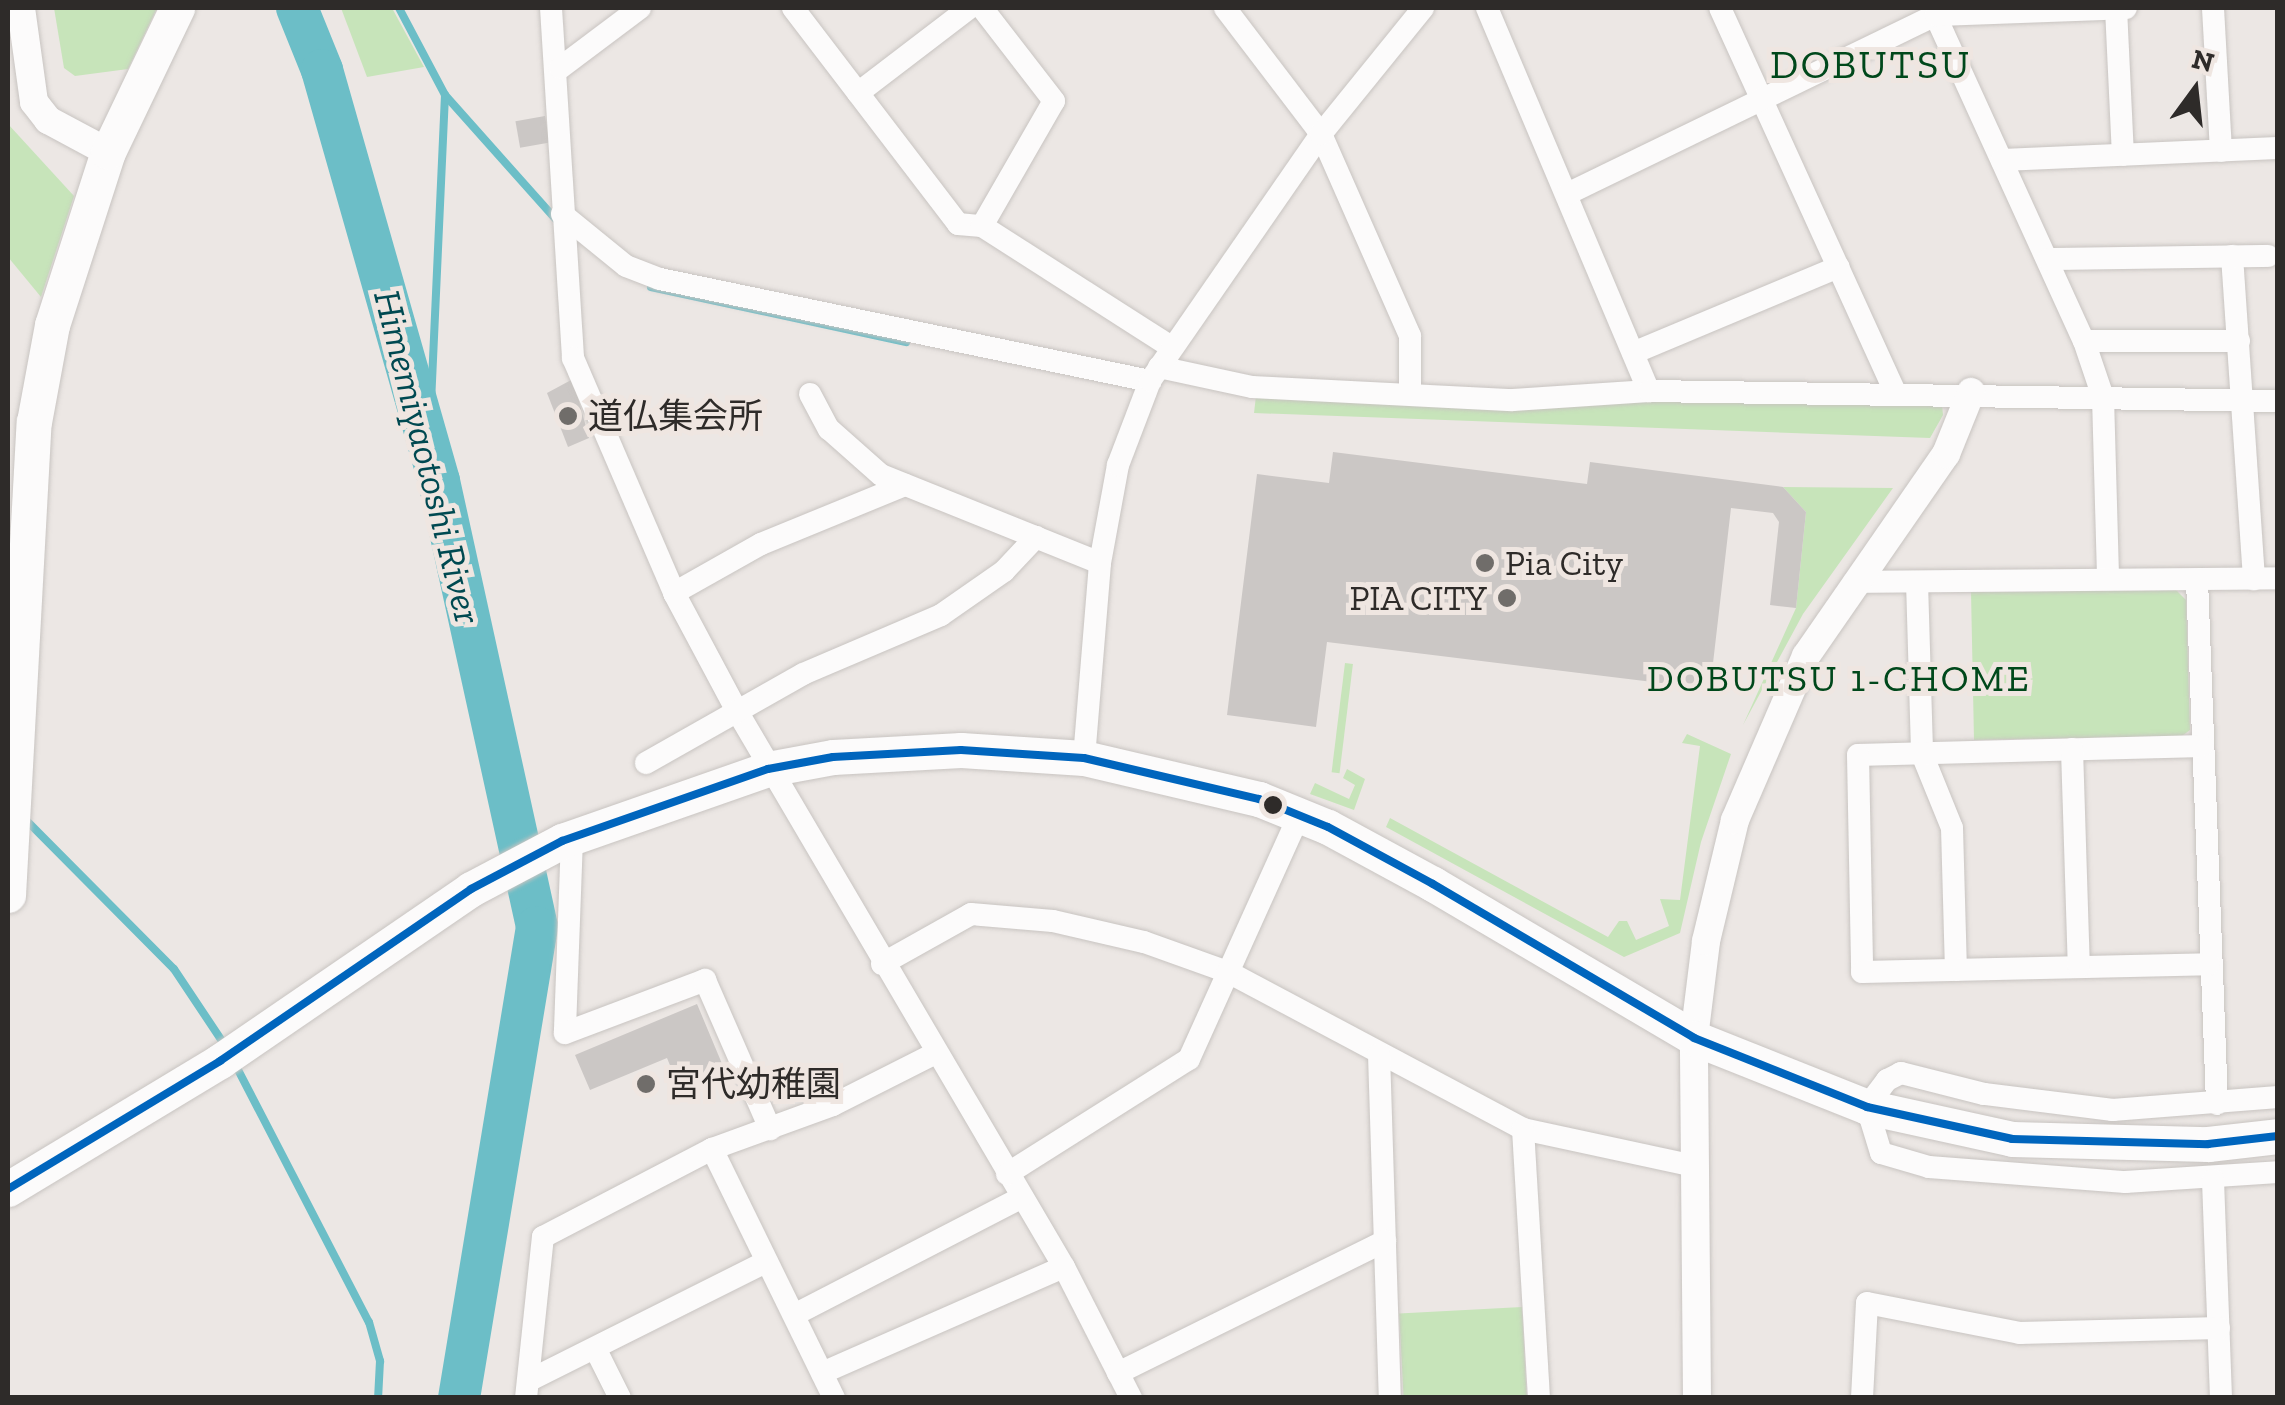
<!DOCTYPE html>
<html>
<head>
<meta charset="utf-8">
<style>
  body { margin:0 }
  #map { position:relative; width:2285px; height:1405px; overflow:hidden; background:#ece7e4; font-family:"Zilla Slab","Noto Sans JP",serif }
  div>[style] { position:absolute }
  .green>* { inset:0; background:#c7e4ba; transform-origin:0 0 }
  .stream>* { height:8px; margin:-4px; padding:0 4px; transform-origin:4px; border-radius:4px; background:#6cbec7 }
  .river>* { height:42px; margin:-21px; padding:0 21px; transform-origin:21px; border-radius:21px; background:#6cbec7 }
  .building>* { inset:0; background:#cbc7c5; transform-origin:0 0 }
  .roads { filter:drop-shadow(0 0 2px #c8c4c1) drop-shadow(0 0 2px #c8c4c1) }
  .minor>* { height:22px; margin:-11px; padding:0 11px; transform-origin:11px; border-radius:11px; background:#fcfbfb }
  .tertiary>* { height:28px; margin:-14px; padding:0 14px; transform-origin:14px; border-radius:14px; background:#fcfbfb }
  .primary>* { height:35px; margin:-17.5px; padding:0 17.5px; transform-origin:17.5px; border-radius:17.5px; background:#fcfbfb }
  .bus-1>* { height:8px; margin:-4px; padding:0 4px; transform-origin:4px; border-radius:4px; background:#0065bd }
  .dots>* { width:28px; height:28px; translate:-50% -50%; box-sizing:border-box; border:5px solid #efe6e1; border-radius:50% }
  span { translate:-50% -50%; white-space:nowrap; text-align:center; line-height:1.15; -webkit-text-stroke:10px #efe6e1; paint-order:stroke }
  .poi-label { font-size:35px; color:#2e2b29 }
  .left { translate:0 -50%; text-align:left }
  .right { translate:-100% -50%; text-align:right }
  .water-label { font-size:38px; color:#004951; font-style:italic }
  .neighbourhood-label { font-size:38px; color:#00481b; letter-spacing:2.5px }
  .quarter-label { font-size:40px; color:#00481b; letter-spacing:2.5px }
  .frame { position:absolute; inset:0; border:10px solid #2e2b29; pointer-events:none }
  .north { position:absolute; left:2145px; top:40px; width:100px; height:100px; -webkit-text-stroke:8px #efe6e1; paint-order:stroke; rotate:15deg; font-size:28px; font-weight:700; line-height:40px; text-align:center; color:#2e2b29 }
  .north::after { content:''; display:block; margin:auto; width:35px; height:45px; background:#2e2b29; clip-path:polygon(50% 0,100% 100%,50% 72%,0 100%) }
</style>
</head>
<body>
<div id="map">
  <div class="green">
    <div style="clip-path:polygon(54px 8px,157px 8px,128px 69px,75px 76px,64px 68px)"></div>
    <div style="clip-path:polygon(341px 8px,392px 8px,424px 67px,367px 77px)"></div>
    <div style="clip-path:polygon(8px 124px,74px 196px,41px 297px,8px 257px)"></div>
    <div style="clip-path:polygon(1256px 396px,1942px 405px,1943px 415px,1930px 438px,1254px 413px)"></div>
    <div style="clip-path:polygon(1783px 487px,1893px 488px,1803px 614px,1743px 725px,1796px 608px,1806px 512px)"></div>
    <div style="clip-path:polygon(2176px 590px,2186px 600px,2190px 730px,2182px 736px,1974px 740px,1971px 592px)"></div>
    <div style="left:1345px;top:663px;width:8px;height:110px;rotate:7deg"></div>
    <div style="clip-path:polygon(1687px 734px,1731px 754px,1701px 842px,1680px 933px,1624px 957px,1386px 827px,1390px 818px,1608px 937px,1619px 921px,1627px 921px,1636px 940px,1669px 926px,1660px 899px,1680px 900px,1700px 746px,1682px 743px)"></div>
    <div style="clip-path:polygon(1347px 769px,1365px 779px,1354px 810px,1310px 794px,1315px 783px,1349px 799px,1355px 785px,1343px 778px)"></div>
    <div style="left:1522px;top:1307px;width:90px;height:123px;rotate:87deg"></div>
  </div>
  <div class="stream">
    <div style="left:399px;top:8px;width:98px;rotate:62.1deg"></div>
    <div style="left:445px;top:95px;width:350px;rotate:92.6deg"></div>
    <div style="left:445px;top:95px;width:170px;rotate:48.3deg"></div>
    <div style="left:651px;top:287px;width:261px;rotate:12.2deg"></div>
    <div style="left:25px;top:819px;width:211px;rotate:45.2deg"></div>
    <div style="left:174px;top:969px;width:94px;rotate:56.3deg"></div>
    <div style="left:235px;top:1064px;width:291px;rotate:62.6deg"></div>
    <div style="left:369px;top:1322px;width:41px;rotate:74.2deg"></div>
    <div style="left:380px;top:1361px;width:37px;rotate:93deg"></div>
  </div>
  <div class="river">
    <div style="left:297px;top:8px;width:67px;rotate:68deg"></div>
    <div style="left:322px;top:70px;width:427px;rotate:74.1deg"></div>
    <div style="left:439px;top:481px;width:457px;rotate:77.6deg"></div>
    <div style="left:537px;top:927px;width:477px;rotate:99.4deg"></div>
  </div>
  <div class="building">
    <div style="left:545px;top:116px;width:27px;height:30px;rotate:80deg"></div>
    <div style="clip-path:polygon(573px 379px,589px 438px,568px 447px,547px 393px)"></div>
    <div style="clip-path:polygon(1333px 452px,1587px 484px,1590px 462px,1783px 487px,1806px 512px,1796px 608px,1770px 605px,1779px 522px,1773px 513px,1731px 508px,1710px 689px,1327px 642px,1316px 727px,1227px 715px,1257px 474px,1329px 483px)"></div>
    <div style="clip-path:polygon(697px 1004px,728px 1078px,683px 1097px,667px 1058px,590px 1090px,575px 1055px)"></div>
  </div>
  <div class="roads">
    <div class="minor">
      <div style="left:551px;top:8px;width:351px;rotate:86.4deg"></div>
      <div style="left:573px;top:358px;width:256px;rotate:66.7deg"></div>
      <div style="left:674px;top:593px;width:134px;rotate:61.9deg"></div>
      <div style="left:737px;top:711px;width:645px;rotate:59.54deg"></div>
      <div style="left:1064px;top:1267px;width:147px;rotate:62.9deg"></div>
      <div style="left:793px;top:8px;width:272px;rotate:52.6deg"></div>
      <div style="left:958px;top:224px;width:24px;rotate:5deg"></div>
      <div style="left:982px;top:226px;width:224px;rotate:32.6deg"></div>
      <div style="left:1225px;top:8px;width:158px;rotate:52.7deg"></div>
      <div style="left:1321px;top:134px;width:221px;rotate:66.2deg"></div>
      <div style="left:1410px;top:336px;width:57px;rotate:90deg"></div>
      <div style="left:1487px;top:8px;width:416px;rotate:67.1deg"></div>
      <div style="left:1720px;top:8px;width:422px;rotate:65.5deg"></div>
      <div style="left:1932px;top:8px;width:366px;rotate:65.5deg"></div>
      <div style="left:2084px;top:341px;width:59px;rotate:71.3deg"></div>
      <div style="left:2103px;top:397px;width:182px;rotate:88.4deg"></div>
      <div style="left:2116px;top:8px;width:147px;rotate:87.3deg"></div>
      <div style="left:2213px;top:8px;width:143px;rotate:86.8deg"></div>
      <div style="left:560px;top:68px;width:100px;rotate:-36.9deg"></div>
      <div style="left:858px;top:93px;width:140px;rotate:-37.4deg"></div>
      <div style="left:2002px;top:160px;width:276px;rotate:-2.5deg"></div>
      <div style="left:1567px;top:194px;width:410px;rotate:-25.9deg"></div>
      <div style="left:1936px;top:15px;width:190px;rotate:-2.1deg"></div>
      <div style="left:562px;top:214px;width:82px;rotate:39.1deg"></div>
      <div style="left:626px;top:266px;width:36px;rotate:21deg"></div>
      <div style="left:660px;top:279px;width:501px;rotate:11.76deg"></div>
      <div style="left:982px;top:226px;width:144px;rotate:-60.1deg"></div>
      <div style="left:1054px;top:101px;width:118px;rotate:-127.7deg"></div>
      <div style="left:2232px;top:256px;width:324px;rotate:86.1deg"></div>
      <div style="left:2048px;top:259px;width:220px;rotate:-0.8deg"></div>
      <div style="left:2084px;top:341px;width:155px"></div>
      <div style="left:1633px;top:353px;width:223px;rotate:-22.7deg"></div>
      <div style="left:1159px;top:367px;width:95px;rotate:12.1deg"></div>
      <div style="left:1252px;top:387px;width:261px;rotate:2.9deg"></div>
      <div style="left:1513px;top:400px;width:136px;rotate:-3.8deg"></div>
      <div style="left:1649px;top:391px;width:629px;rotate:0.91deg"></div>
      <div style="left:810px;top:394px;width:40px;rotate:62deg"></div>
      <div style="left:829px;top:429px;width:69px;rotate:41.5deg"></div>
      <div style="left:881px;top:475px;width:236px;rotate:21.9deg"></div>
      <div style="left:2197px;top:580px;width:524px;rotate:87.81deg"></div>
      <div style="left:1854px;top:582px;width:424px;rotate:-0.5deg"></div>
      <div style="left:1917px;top:582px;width:172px;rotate:88.3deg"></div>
      <div style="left:1922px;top:754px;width:80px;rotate:67.9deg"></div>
      <div style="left:1952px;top:828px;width:142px;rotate:88.4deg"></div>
      <div style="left:674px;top:593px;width:100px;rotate:-29.4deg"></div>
      <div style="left:761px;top:544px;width:156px;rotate:-22.3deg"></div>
      <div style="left:2202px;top:746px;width:344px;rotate:178.5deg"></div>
      <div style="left:1858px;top:755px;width:217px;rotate:88.9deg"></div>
      <div style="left:1862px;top:972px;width:347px;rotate:-1.3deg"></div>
      <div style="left:2072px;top:749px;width:218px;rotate:88.2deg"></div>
      <div style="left:1084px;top:758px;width:196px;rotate:-85.3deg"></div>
      <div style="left:1100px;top:563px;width:100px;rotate:-79.6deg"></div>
      <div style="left:1118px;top:465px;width:90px;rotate:-69.1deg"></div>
      <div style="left:1150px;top:381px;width:300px;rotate:-55.3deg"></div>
      <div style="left:1321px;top:134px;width:162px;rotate:-51deg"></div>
      <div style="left:646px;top:763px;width:180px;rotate:-29.5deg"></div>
      <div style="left:803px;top:674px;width:150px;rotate:-23.1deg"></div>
      <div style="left:941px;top:615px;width:77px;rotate:-34.9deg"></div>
      <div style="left:1004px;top:571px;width:47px;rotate:-46.7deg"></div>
      <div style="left:572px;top:838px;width:195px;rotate:92.1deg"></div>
      <div style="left:565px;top:1033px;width:150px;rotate:-20.7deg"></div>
      <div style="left:705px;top:980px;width:163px;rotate:66.4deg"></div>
      <div style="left:882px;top:964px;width:102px;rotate:-29.3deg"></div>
      <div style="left:971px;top:914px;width:82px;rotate:4.9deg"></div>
      <div style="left:1053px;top:921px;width:93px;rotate:13deg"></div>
      <div style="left:1144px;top:942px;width:89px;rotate:19.7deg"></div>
      <div style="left:1228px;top:972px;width:334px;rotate:28deg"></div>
      <div style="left:1523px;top:1129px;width:175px;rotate:12.2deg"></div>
      <div style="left:1379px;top:1054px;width:344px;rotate:88.2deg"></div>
      <div style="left:2278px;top:1097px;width:166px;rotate:175.5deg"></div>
      <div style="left:2113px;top:1110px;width:130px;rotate:-172.9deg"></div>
      <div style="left:1984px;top:1094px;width:86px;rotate:-165.8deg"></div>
      <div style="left:1901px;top:1073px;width:16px;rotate:153deg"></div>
      <div style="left:1887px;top:1080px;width:34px;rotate:127deg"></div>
      <div style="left:1867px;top:1107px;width:48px;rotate:73.1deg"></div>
      <div style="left:1881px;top:1153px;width:50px;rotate:16.3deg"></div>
      <div style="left:1929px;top:1167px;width:197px;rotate:4.4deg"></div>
      <div style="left:2125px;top:1182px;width:153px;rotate:-3.7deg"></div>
      <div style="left:1523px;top:1129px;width:269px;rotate:86.6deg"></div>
      <div style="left:712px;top:1149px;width:277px;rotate:63.9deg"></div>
      <div style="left:1007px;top:1174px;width:215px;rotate:-32.3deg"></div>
      <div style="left:1189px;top:1059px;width:268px;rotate:-65.7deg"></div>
      <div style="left:2213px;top:1180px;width:218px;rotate:87.9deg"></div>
      <div style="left:794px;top:1315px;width:255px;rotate:-27.3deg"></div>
      <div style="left:595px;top:1348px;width:56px;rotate:63.4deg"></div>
      <div style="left:822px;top:1373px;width:264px;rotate:-23.7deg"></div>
      <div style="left:1118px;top:1373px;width:298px;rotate:-26.3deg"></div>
      <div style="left:528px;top:1381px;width:266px;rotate:-26.6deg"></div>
      <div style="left:526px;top:1398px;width:162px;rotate:-84deg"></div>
      <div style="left:543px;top:1237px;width:191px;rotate:-27.5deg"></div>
      <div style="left:712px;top:1149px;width:129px;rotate:-20deg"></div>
      <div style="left:833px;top:1105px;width:113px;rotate:-26.8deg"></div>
      <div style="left:1862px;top:1398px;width:95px;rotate:-87deg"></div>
      <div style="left:1867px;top:1303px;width:156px;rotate:11.1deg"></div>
      <div style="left:2020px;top:1333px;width:199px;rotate:-1.4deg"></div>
    </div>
    <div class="tertiary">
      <div style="left:21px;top:8px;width:95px;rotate:82.1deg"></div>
      <div style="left:34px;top:102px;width:23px;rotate:52deg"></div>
      <div style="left:48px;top:120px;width:68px;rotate:28.1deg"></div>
      <div style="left:1697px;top:1398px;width:360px;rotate:-90.5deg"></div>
      <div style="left:1694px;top:1038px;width:98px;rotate:-82.9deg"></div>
      <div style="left:1706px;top:941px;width:124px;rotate:-76.5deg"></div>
      <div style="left:1735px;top:820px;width:179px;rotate:-66.6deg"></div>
      <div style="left:1806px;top:656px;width:246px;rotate:-55.3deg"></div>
      <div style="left:1946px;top:454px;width:67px;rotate:-68deg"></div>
    </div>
    <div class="primary">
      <div style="left:8px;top:895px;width:474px;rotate:-86.9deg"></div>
      <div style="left:34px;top:422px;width:99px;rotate:-79.5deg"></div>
      <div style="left:52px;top:325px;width:182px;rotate:-72.1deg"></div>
      <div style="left:108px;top:152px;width:160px;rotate:-64.4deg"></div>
      <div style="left:8px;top:1189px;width:248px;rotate:-31.1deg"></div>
      <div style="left:220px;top:1061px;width:304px;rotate:-34.4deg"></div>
      <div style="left:471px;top:889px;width:103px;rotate:-27.8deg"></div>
      <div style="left:562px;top:841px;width:218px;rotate:-19.3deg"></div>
      <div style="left:768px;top:769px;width:66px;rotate:-10.5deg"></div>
      <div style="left:833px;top:757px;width:128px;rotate:-3.1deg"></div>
      <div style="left:961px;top:750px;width:123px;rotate:3.7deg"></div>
      <div style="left:1084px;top:758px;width:180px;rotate:13.2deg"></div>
      <div style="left:1259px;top:799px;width:74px;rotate:22.1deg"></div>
      <div style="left:1328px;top:827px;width:119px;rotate:28.5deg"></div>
      <div style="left:1433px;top:884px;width:303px;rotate:30.5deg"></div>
      <div style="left:1694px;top:1038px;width:186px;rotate:21.7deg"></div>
      <div style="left:1867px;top:1107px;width:148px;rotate:12.4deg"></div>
      <div style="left:2012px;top:1139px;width:196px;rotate:1.5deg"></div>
      <div style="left:2208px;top:1144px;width:70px;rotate:-6.5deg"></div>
    </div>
  </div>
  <div class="bus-1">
    <div style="left:8px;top:1189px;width:248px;rotate:-31.1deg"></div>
    <div style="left:220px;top:1061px;width:304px;rotate:-34.4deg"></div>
    <div style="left:471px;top:889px;width:103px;rotate:-27.8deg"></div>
    <div style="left:562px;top:841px;width:218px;rotate:-19.3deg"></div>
    <div style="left:768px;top:769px;width:66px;rotate:-10.5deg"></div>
    <div style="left:833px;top:757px;width:128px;rotate:-3.1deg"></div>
    <div style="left:961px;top:750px;width:123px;rotate:3.7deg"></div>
    <div style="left:1084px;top:758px;width:180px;rotate:13.2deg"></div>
    <div style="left:1259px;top:799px;width:74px;rotate:22.1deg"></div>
    <div style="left:1328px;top:827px;width:119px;rotate:28.5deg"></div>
    <div style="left:1433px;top:884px;width:303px;rotate:30.5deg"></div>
    <div style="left:1694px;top:1038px;width:186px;rotate:21.7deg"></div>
    <div style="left:1867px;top:1107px;width:148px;rotate:12.4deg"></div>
    <div style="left:2012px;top:1139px;width:196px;rotate:1.5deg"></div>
    <div style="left:2208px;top:1144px;width:70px;rotate:-6.5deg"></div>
  </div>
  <div class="dots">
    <div style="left:568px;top:416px;background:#706d6a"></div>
    <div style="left:1485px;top:563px;background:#706d6a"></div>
    <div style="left:1507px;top:598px;background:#706d6a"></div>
    <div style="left:1273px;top:805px;background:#2e2b29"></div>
    <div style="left:646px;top:1084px;background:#706d6a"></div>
  </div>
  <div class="poi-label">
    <span class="left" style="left:588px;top:416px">道仏集会所</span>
    <span class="left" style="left:1505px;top:563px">Pia City</span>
    <span class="right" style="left:1487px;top:598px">PIA CITY</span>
    <span class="left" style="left:666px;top:1084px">宮代幼稚園</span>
  </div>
  <div class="water-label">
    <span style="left:427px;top:457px;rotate:76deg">Himemiyaotoshi River</span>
  </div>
  <div class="neighbourhood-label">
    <span style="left:1839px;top:679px">DOBUTSU 1-CHOME</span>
  </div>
  <div class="quarter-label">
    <span style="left:1871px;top:64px">DOBUTSU</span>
  </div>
  <div class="frame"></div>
  <div class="north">N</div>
</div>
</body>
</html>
